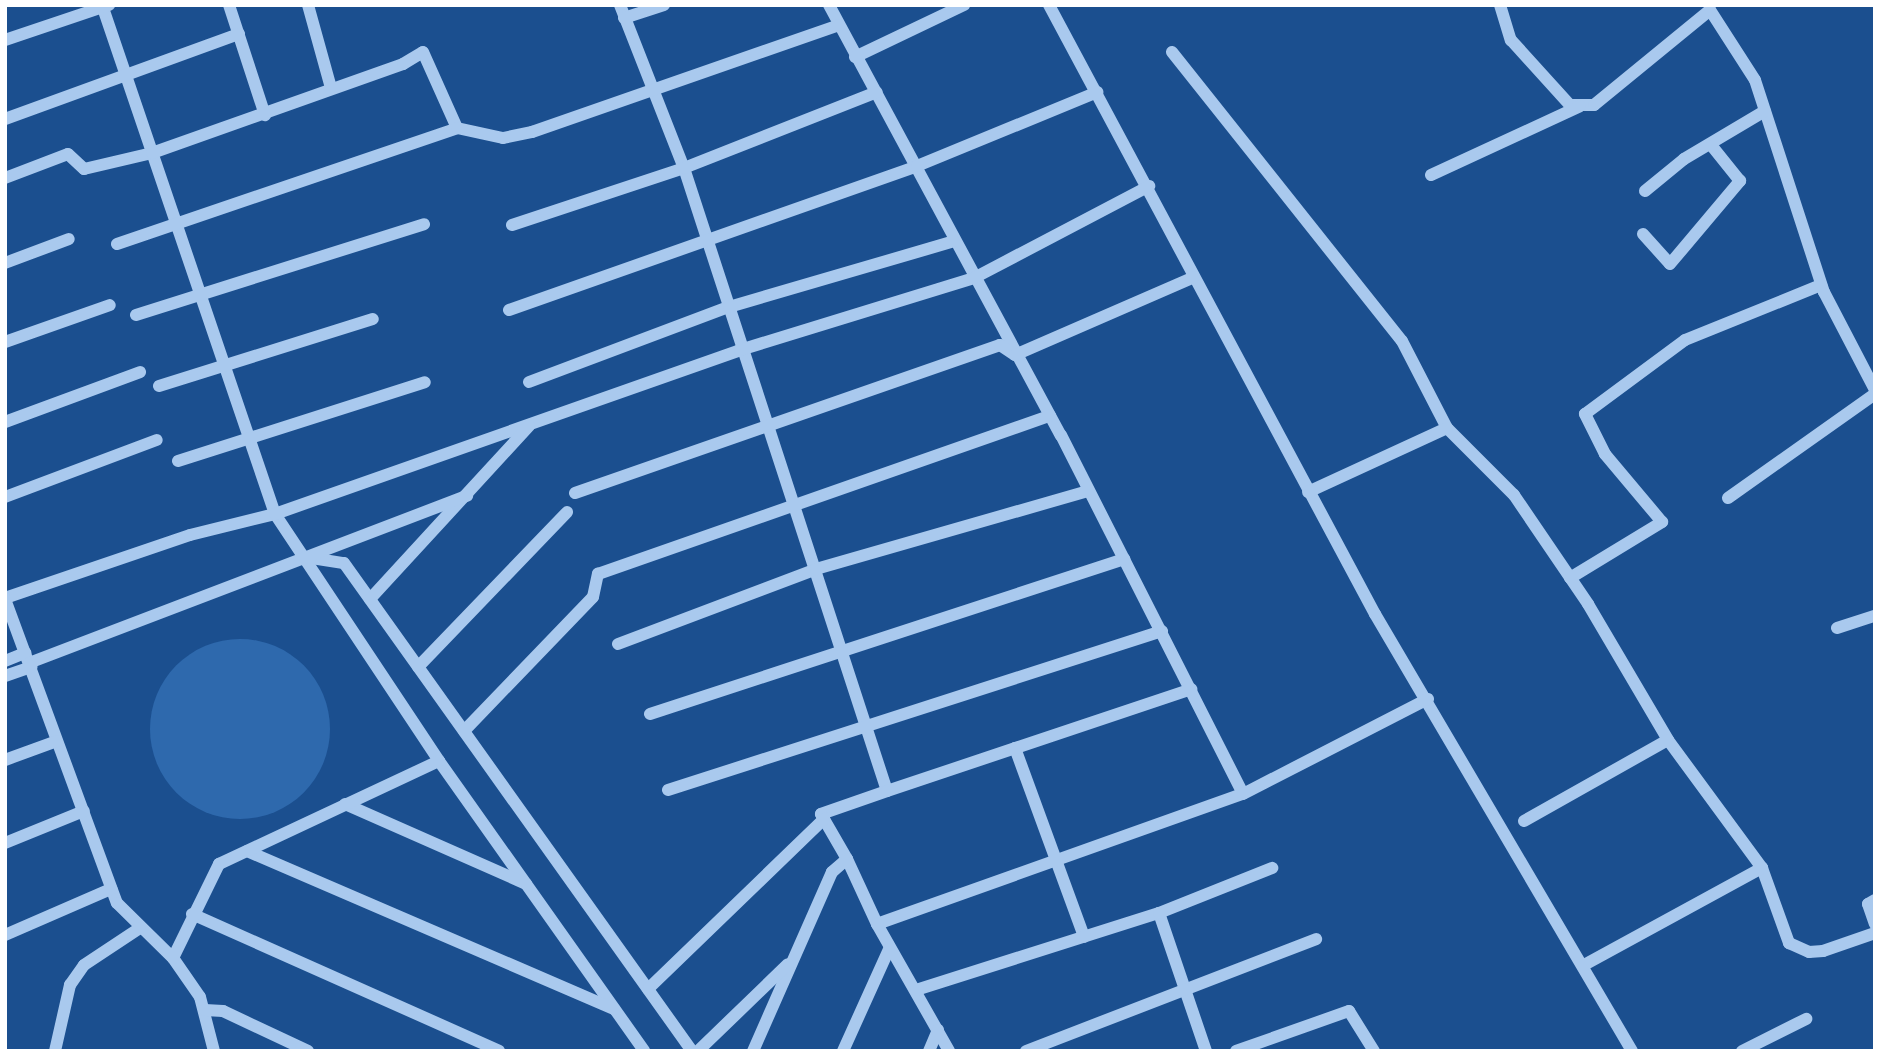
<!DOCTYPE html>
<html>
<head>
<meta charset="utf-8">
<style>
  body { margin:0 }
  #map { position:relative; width:1880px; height:1056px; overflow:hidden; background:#1b4f8f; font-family:"DejaVu Sans",sans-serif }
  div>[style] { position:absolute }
  .green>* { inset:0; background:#2e69ad }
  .round { border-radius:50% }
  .minor>* { height:12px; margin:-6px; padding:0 6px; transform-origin:6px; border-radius:6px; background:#a9c9ee }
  span { translate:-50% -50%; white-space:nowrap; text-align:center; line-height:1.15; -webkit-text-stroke:5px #1b4f8f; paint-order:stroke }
  .frame { position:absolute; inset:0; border:7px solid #fff; pointer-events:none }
</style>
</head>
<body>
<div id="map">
  <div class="green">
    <div class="round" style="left:150px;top:639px;width:180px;height:180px"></div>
  </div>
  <div class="minor">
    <div style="left:102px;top:5px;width:538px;rotate:71.23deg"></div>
    <div style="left:275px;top:514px;width:296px;rotate:56.4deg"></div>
    <div style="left:439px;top:761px;width:355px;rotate:54.7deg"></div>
    <div style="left:229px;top:5px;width:116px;rotate:71.9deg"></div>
    <div style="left:308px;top:5px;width:86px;rotate:74.5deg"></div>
    <div style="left:620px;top:5px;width:175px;rotate:68.6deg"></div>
    <div style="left:684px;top:168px;width:655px;rotate:71.95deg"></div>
    <div style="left:887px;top:791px;width:70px;rotate:160.8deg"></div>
    <div style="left:821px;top:814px;width:52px;rotate:60deg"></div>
    <div style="left:847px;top:859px;width:20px;rotate:139deg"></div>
    <div style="left:832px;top:872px;width:196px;rotate:113.8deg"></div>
    <div style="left:829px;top:5px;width:489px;rotate:61.7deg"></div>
    <div style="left:1061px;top:435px;width:402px;rotate:63.1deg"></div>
    <div style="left:1049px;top:5px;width:691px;rotate:61.84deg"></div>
    <div style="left:1375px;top:614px;width:507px;rotate:59.54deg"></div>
    <div style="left:1500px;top:5px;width:37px;rotate:73deg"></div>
    <div style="left:1511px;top:40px;width:88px;rotate:47.8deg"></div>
    <div style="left:1570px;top:105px;width:24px"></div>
    <div style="left:1594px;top:105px;width:150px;rotate:-39.3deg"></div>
    <div style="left:1710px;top:10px;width:83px;rotate:57.3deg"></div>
    <div style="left:1755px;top:80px;width:223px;rotate:72deg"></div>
    <div style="left:1824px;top:292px;width:110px;rotate:62.5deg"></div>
    <div style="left:624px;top:18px;width:42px;rotate:-18deg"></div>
    <div style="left:5px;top:40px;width:110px;rotate:-18.6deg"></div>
    <div style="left:1172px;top:52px;width:369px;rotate:51.5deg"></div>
    <div style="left:1402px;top:341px;width:98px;rotate:62.7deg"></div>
    <div style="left:1447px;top:428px;width:95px;rotate:45deg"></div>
    <div style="left:1514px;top:495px;width:132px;rotate:55.8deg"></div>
    <div style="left:1588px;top:604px;width:158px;rotate:59.5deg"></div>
    <div style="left:1668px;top:740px;width:159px;rotate:53.7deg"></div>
    <div style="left:1762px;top:868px;width:80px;rotate:70.2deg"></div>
    <div style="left:1789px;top:943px;width:22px;rotate:24deg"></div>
    <div style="left:1809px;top:952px;width:14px;rotate:-4deg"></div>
    <div style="left:1823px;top:951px;width:55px;rotate:-19.1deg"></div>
    <div style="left:855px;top:57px;width:121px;rotate:-25.5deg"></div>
    <div style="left:5px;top:119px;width:249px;rotate:-20deg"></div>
    <div style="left:1431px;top:175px;width:164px;rotate:-24.8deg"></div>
    <div style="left:5px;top:178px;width:67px;rotate:-20.9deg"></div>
    <div style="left:68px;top:154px;width:22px;rotate:43deg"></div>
    <div style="left:84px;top:169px;width:70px;rotate:-13.2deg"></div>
    <div style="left:152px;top:153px;width:266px;rotate:-19.5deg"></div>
    <div style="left:403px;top:64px;width:23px;rotate:-31deg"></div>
    <div style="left:423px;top:52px;width:83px;rotate:65.9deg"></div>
    <div style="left:1645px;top:191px;width:50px;rotate:-39.4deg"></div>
    <div style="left:1684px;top:159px;width:94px;rotate:-30.7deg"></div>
    <div style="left:512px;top:225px;width:181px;rotate:-18.3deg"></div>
    <div style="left:684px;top:168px;width:207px;rotate:-21.5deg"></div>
    <div style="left:1643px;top:234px;width:40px;rotate:48deg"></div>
    <div style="left:1670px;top:264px;width:109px;rotate:-49.9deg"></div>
    <div style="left:1740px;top:181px;width:45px;rotate:-128.7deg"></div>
    <div style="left:117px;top:244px;width:359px;rotate:-18.8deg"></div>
    <div style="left:457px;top:128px;width:47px;rotate:12.3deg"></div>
    <div style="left:503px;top:138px;width:30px;rotate:-12deg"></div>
    <div style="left:532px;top:132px;width:325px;rotate:-19.2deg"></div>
    <div style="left:5px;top:263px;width:68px;rotate:-20.6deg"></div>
    <div style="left:509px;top:310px;width:433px;rotate:-19.4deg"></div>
    <div style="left:917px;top:166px;width:195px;rotate:-22.3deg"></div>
    <div style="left:136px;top:315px;width:302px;rotate:-17.5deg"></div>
    <div style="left:5px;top:342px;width:111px;rotate:-19.4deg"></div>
    <div style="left:529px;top:382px;width:214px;rotate:-20.6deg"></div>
    <div style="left:729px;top:307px;width:234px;rotate:-16.3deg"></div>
    <div style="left:159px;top:386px;width:224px;rotate:-17.4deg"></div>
    <div style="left:5px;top:422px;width:144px;rotate:-20.3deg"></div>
    <div style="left:178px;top:461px;width:259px;rotate:-17.7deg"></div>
    <div style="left:1308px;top:492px;width:153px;rotate:-24.7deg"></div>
    <div style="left:575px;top:493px;width:450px;rotate:-19.2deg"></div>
    <div style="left:1000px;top:345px;width:18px;rotate:34deg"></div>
    <div style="left:1015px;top:355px;width:195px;rotate:-23.5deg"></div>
    <div style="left:5px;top:497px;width:162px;rotate:-20.6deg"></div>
    <div style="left:1728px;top:498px;width:180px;rotate:-35.3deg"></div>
    <div style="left:305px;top:557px;width:39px;rotate:9deg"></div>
    <div style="left:344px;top:563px;width:599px;rotate:54.51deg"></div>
    <div style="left:1570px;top:578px;width:108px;rotate:-31.3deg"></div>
    <div style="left:1662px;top:522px;width:89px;rotate:-130deg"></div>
    <div style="left:1605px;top:454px;width:45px;rotate:-116.6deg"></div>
    <div style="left:1585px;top:414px;width:124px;rotate:-36.5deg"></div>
    <div style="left:1685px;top:340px;width:147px;rotate:-22deg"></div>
    <div style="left:5px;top:598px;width:195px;rotate:-18.8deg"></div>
    <div style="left:190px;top:535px;width:88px;rotate:-13.9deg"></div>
    <div style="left:275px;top:514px;width:493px;rotate:-19.4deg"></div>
    <div style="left:740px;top:350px;width:245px;rotate:-17.1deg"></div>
    <div style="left:974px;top:278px;width:198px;rotate:-27.7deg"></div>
    <div style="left:5px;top:599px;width:324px;rotate:69.8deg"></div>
    <div style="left:117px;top:903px;width:78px;rotate:44.5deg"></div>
    <div style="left:173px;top:958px;width:47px;rotate:55.3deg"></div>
    <div style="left:200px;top:997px;width:56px;rotate:75.5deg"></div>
    <div style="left:370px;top:599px;width:235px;rotate:-47.4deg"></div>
    <div style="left:1837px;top:628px;width:40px;rotate:-18deg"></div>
    <div style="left:618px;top:644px;width:212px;rotate:-20.7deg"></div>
    <div style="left:816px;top:569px;width:283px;rotate:-16deg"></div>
    <div style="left:5px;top:661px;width:22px;rotate:-22deg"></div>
    <div style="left:29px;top:663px;width:469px;rotate:-20.9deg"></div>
    <div style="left:418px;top:667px;width:215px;rotate:-46.1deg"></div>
    <div style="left:5px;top:676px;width:28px;rotate:-19deg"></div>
    <div style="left:650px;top:714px;width:499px;rotate:-18.1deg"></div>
    <div style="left:464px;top:731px;width:186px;rotate:-46.1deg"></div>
    <div style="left:593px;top:597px;width:24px;rotate:-78deg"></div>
    <div style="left:598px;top:574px;width:479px;rotate:-19.3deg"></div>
    <div style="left:1015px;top:748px;width:201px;rotate:69.9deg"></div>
    <div style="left:5px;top:760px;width:55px;rotate:-20.1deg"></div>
    <div style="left:668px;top:790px;width:519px;rotate:-17.84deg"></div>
    <div style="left:887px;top:791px;width:321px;rotate:-18.5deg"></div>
    <div style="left:345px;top:804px;width:198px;rotate:23.8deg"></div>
    <div style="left:1524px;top:821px;width:165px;rotate:-29.4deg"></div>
    <div style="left:5px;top:843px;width:85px;rotate:-22.1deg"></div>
    <div style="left:247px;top:851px;width:400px;rotate:23.3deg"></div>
    <div style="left:847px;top:859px;width:72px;rotate:65.2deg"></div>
    <div style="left:877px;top:924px;width:388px;rotate:-19.6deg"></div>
    <div style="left:1243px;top:794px;width:208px;rotate:-27.2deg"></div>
    <div style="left:1875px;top:900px;width:8px;rotate:150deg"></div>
    <div style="left:1868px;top:904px;width:21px;rotate:71deg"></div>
    <div style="left:1159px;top:913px;width:146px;rotate:71.2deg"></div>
    <div style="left:192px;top:914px;width:336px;rotate:24deg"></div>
    <div style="left:877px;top:924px;width:146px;rotate:60.4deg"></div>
    <div style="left:5px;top:935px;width:116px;rotate:-23.5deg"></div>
    <div style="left:173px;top:958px;width:105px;rotate:-63.9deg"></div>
    <div style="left:219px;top:864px;width:243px;rotate:-25.1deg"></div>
    <div style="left:1584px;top:965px;width:203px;rotate:-28.6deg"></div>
    <div style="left:648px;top:989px;width:245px;rotate:-44deg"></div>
    <div style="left:916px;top:990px;width:255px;rotate:-17.6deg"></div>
    <div style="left:1159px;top:913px;width:122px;rotate:-21.7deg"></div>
    <div style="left:205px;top:1010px;width:18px;rotate:3deg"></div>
    <div style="left:223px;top:1011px;width:94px;rotate:25.2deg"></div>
    <div style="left:55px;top:1051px;width:68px;rotate:-77.2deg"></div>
    <div style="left:70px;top:985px;width:24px;rotate:-55deg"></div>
    <div style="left:84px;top:965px;width:67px;rotate:-33.5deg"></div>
    <div style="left:698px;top:1051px;width:125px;rotate:-44deg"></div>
    <div style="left:843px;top:1051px;width:112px;rotate:-65.7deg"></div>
    <div style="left:929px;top:1051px;width:23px;rotate:-67deg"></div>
    <div style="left:1026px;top:1051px;width:311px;rotate:-21.1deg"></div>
    <div style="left:1236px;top:1051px;width:120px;rotate:-19.5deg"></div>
    <div style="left:1349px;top:1011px;width:47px;rotate:58deg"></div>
    <div style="left:1742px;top:1051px;width:72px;rotate:-26.6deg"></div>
  </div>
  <div class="frame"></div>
</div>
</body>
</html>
